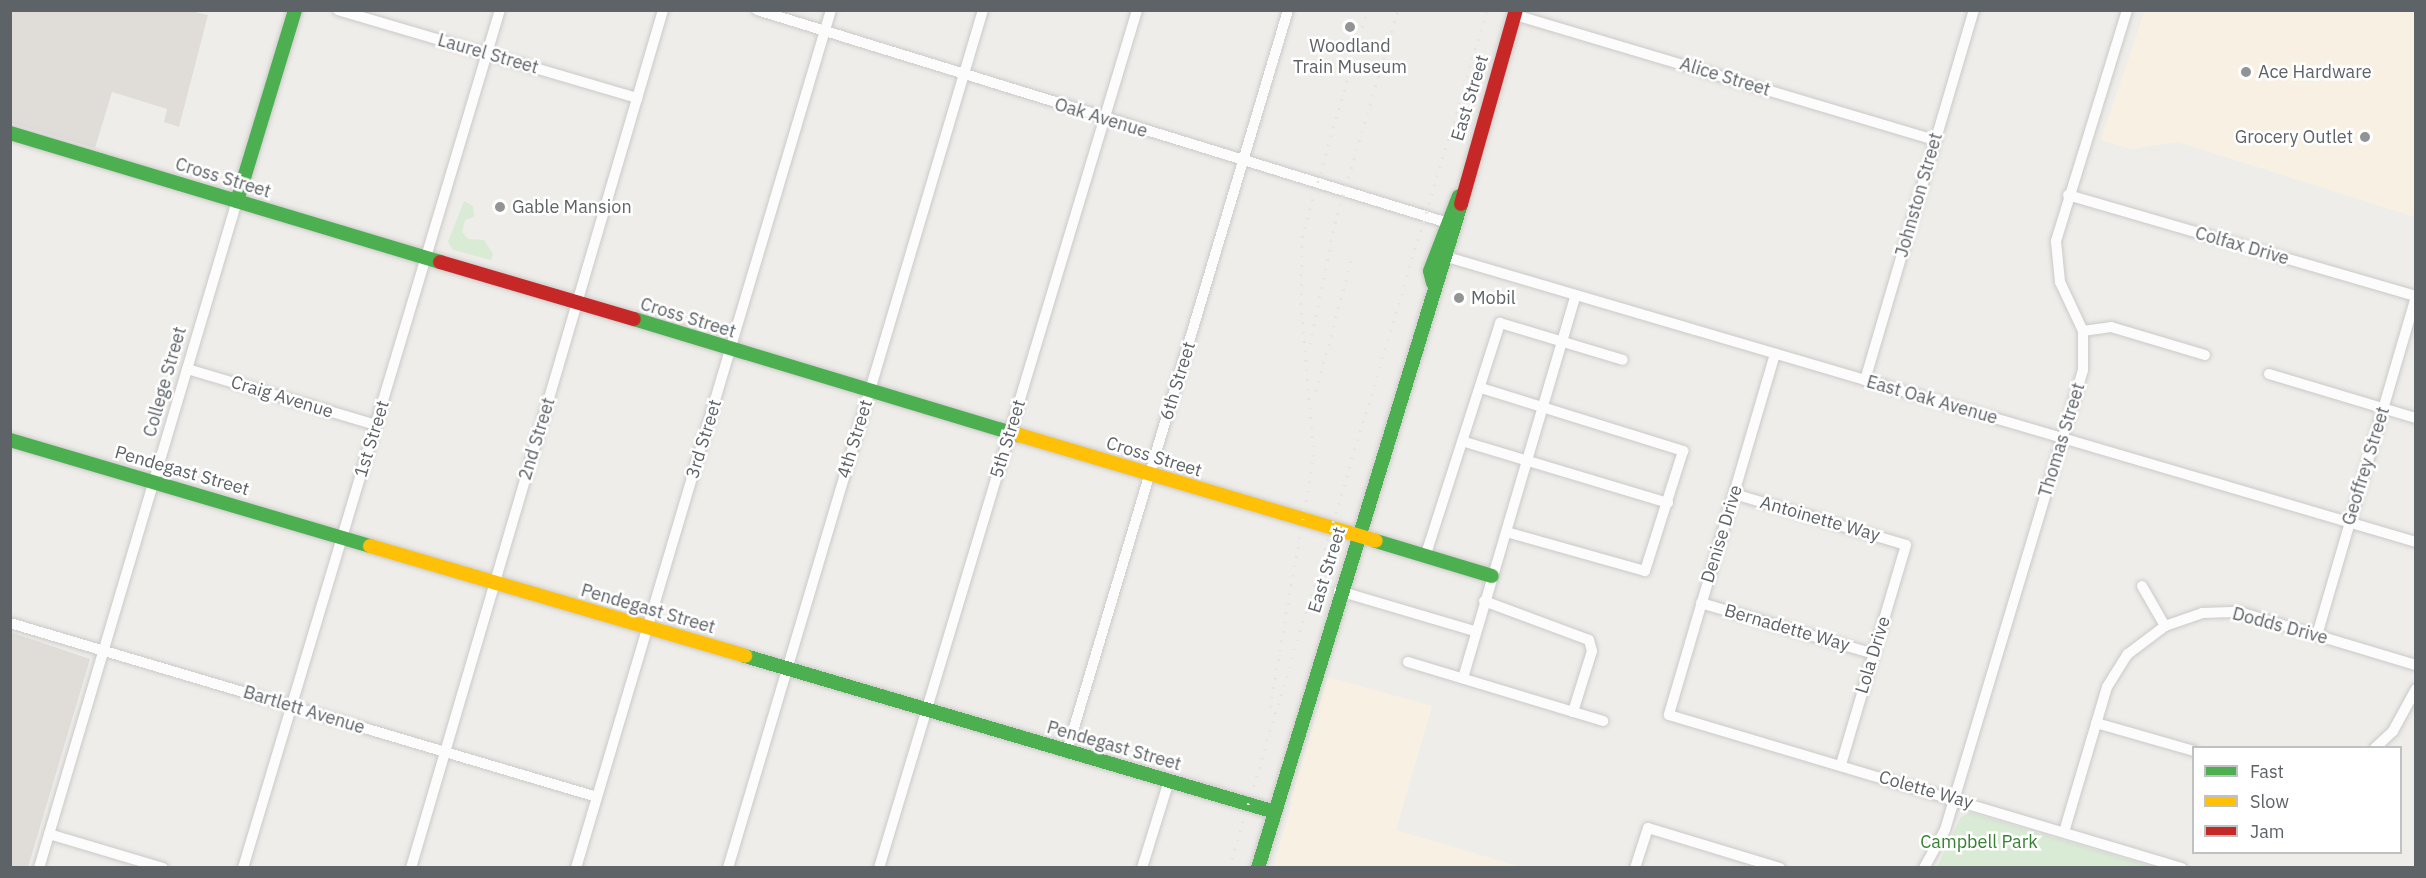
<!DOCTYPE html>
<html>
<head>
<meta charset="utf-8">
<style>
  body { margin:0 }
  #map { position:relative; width:2426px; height:878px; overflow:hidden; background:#efede9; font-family:"IBM Plex Sans",sans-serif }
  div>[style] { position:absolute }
  .commercial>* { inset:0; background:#f8f1e3 }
  .education>* { inset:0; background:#e0ddd9 }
  .green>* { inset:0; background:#d9ead5 }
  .roads { filter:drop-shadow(0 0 2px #cacaca) drop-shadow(0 0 2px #cacaca) }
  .street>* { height:10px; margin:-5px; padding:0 5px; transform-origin:5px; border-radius:5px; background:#fdfcfc }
  .fast>* { height:14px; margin:-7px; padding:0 7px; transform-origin:7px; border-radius:7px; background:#4caf50 }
  .slow>* { height:14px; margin:-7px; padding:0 7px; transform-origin:7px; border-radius:7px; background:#ffc107 }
  .jam>* { height:14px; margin:-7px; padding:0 7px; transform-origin:7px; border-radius:7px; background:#c62828 }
  .rail>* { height:3px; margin-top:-1.5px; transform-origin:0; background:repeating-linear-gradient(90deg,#e3e4e3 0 1.5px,transparent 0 9.5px) }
  .dots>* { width:16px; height:16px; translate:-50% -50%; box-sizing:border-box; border:3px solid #fff; border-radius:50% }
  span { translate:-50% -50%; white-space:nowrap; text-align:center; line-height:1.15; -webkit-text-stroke:5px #fff; paint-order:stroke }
  .poi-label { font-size:18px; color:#5e6368 }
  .left { translate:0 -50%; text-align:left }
  .right { translate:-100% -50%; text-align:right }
  .street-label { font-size:18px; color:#5e6368 }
  .park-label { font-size:18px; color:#378232 }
  .frame { position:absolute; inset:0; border:12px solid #5e6368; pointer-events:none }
  .legend { position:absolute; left:2192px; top:746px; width:210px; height:108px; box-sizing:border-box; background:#fff; border:2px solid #bfc1c3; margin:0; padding:8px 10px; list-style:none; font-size:18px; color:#5e6368 }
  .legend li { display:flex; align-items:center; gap:12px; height:30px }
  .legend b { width:30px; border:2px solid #bfc1c3 }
</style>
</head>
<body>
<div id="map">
  <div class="commercial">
    <div style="clip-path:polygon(2145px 10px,2415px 11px,2415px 217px,2178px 142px,2132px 149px,2101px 140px)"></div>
    <div style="clip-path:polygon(1328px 677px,1432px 706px,1396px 830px,1521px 867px,1273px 867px,1292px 803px,1317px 809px,1290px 802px)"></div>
  </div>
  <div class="education">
    <div style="clip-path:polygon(191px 11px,208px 15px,179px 127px,164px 122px,167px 109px,112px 92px,95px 148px,11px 123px,11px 11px)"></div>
    <div style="clip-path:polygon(10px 632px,90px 659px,28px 867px,11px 867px)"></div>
  </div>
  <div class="green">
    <div style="clip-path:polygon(464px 201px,473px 206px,474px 217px,465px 220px,462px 232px,468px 239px,484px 240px,493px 254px,491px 260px,453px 250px,448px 242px)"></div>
    <div style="clip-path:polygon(1970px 813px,1974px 814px,2153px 867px,1937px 867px,1961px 817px)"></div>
  </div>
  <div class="roads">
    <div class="street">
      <div style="left:338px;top:10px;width:312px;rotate:16.4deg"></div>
      <div style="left:757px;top:10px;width:720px;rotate:17.13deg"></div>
      <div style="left:1515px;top:15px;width:438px;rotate:16.6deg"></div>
      <div style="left:2068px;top:195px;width:362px;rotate:16.2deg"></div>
      <div style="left:1447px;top:257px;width:1010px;rotate:16.39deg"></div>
      <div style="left:2083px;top:331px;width:28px;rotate:-8deg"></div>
      <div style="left:2111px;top:327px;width:98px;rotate:16.6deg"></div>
      <div style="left:1775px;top:354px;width:376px;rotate:106.4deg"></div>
      <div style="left:1669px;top:715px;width:535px;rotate:16.61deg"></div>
      <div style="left:187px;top:369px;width:197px;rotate:16.5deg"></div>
      <div style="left:2269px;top:374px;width:153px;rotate:16.7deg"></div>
      <div style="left:1865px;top:380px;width:386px;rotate:-73.6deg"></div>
      <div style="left:1481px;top:388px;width:212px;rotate:17.3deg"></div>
      <div style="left:1683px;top:451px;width:126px;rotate:107.6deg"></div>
      <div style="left:1645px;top:571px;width:144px;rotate:-164.3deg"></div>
      <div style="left:1465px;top:442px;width:212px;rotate:16.7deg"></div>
      <div style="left:1734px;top:494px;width:179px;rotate:16.5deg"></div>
      <div style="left:1906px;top:545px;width:229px;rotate:106.5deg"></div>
      <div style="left:1425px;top:557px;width:246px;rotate:-72.2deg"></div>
      <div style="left:1500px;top:323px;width:128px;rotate:16.7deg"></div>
      <div style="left:2142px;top:586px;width:46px;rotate:60.1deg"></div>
      <div style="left:1339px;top:591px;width:141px;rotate:16.5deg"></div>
      <div style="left:1484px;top:601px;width:112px;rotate:20.4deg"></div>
      <div style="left:1589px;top:640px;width:11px;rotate:75deg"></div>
      <div style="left:1592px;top:651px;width:64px;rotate:107.3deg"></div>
      <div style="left:1701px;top:603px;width:180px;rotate:16.4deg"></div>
      <div style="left:10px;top:623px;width:612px;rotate:16.51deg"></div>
      <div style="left:2317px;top:635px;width:352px;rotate:-73.7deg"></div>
      <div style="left:1408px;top:662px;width:204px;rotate:16.8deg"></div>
      <div style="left:1463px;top:678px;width:399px;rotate:-73.6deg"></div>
      <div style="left:2096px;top:723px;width:102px;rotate:15.9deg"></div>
      <div style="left:2375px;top:748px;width:25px;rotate:-43deg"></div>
      <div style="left:2393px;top:731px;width:48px;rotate:-61.3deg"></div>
      <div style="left:1067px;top:751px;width:773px;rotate:-73.39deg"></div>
      <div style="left:2064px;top:832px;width:151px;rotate:-73.5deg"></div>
      <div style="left:2107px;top:687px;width:39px;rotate:-58deg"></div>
      <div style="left:2128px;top:654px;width:46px;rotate:-37.1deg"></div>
      <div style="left:2165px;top:626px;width:39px;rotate:-19deg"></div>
      <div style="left:2202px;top:613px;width:37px;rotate:-2deg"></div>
      <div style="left:2239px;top:612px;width:185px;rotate:16.7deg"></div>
      <div style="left:49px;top:834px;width:119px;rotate:16.6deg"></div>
      <div style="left:39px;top:868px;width:696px;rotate:-73.47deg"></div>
      <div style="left:243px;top:868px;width:896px;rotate:-73.33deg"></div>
      <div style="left:411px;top:868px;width:894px;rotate:-73.63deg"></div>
      <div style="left:576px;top:868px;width:895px;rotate:-73.45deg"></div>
      <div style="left:728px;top:868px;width:895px;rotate:-73.45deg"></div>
      <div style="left:879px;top:868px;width:896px;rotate:-73.26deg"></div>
      <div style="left:1142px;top:868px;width:91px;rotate:-72.8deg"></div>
      <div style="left:1635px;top:868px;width:42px;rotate:-72deg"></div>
      <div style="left:1648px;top:828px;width:138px;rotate:16.9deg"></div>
      <div style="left:1924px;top:868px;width:43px;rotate:-61.1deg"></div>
      <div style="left:1945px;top:830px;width:480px;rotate:-73.3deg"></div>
      <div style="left:2083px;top:370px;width:39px;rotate:-90deg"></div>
      <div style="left:2083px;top:331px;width:54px;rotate:-115.1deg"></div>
      <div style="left:2060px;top:282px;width:41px;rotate:-95.6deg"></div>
      <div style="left:2056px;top:241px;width:242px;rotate:-72.9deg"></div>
    </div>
    <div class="fast">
      <div style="left:10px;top:133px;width:449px;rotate:16.7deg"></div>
      <div style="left:237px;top:201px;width:200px;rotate:-73.1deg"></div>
      <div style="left:1433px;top:283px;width:12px;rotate:-104deg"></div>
      <div style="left:1430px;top:271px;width:80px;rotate:-68.9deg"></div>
      <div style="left:634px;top:319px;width:402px;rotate:16.8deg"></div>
      <div style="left:10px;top:440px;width:375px;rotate:16.4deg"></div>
      <div style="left:1376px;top:541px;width:121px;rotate:16.8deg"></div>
      <div style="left:745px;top:656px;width:552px;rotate:16.4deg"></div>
      <div style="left:1258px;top:868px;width:694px;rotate:-73deg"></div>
    </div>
    <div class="slow">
      <div style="left:1019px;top:435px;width:372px;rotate:16.5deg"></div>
      <div style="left:370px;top:546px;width:391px;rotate:16.3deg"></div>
    </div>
    <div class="jam">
      <div style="left:1461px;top:204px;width:202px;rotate:-74.2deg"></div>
      <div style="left:440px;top:262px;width:202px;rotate:16.4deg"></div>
    </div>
  </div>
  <div class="rail">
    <div style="left:1310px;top:344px;width:124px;rotate:-78.3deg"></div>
    <div style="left:1335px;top:223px;width:222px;rotate:-73.5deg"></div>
    <div style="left:1316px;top:391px;width:135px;rotate:-74.9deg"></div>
    <div style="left:1270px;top:707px;width:255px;rotate:-80.1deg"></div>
    <div style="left:1314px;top:456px;width:153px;rotate:-94.9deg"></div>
    <div style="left:1301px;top:304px;width:67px;rotate:-89.1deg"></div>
    <div style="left:1302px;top:237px;width:236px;rotate:-74deg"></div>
    <div style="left:1229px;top:868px;width:896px;rotate:-73.26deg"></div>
  </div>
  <div class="dots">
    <div style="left:1350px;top:27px;background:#919395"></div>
    <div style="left:2246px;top:72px;background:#919395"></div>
    <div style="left:2365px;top:137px;background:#919395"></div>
    <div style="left:500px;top:207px;background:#919395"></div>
    <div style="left:1459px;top:298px;background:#919395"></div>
  </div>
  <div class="poi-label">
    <span style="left:1350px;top:57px">Woodland<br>Train Museum</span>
    <span class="left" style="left:2258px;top:72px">Ace Hardware</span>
    <span class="right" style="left:2353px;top:137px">Grocery Outlet</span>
    <span class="left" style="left:512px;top:207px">Gable Mansion</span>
    <span class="left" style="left:1471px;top:298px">Mobil</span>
  </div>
  <div class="street-label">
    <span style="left:488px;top:54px;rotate:16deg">Laurel Street</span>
    <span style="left:1725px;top:77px;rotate:17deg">Alice Street</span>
    <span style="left:1470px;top:98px;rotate:-73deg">East Street</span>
    <span style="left:1101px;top:118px;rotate:17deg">Oak Avenue</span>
    <span style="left:223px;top:178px;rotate:17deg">Cross Street</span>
    <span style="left:1919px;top:195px;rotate:-74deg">Johnston Street</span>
    <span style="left:2242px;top:246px;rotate:16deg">Colfax Drive</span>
    <span style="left:688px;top:318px;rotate:17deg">Cross Street</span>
    <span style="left:1178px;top:381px;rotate:-73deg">6th Street</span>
    <span style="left:165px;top:382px;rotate:-74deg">College Street</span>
    <span style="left:282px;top:397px;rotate:17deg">Craig Avenue</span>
    <span style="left:1932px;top:400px;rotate:16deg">East Oak Avenue</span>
    <span style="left:372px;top:439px;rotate:-73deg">1st Street</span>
    <span style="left:537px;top:439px;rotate:-73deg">2nd Street</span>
    <span style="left:704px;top:439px;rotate:-73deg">3rd Street</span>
    <span style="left:855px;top:439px;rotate:-73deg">4th Street</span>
    <span style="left:1008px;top:439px;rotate:-73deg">5th Street</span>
    <span style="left:2062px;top:440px;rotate:-73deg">Thomas Street</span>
    <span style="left:1154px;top:457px;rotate:17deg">Cross Street</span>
    <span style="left:2366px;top:466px;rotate:-73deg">Geoffrey Street</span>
    <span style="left:182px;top:471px;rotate:16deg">Pendegast Street</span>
    <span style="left:1820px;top:519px;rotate:16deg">Antoinette Way</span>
    <span style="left:1722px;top:534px;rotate:-73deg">Denise Drive</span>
    <span style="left:1327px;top:570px;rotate:-73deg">East Street</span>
    <span style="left:648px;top:609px;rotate:16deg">Pendegast Street</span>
    <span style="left:2280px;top:626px;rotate:15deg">Dodds Drive</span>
    <span style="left:1787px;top:628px;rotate:16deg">Bernadette Way</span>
    <span style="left:1873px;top:655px;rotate:-73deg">Lola Drive</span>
    <span style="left:304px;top:710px;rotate:17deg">Bartlett Avenue</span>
    <span style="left:1114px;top:746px;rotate:16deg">Pendegast Street</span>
    <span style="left:1926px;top:790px;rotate:16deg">Colette Way</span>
  </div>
  <div class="park-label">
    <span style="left:1979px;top:842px">Campbell Park</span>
  </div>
  <div class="frame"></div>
  <ul class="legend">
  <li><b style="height:8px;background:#4caf50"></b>Fast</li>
  <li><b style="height:8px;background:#ffc107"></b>Slow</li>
  <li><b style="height:8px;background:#c62828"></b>Jam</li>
  </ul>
</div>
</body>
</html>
